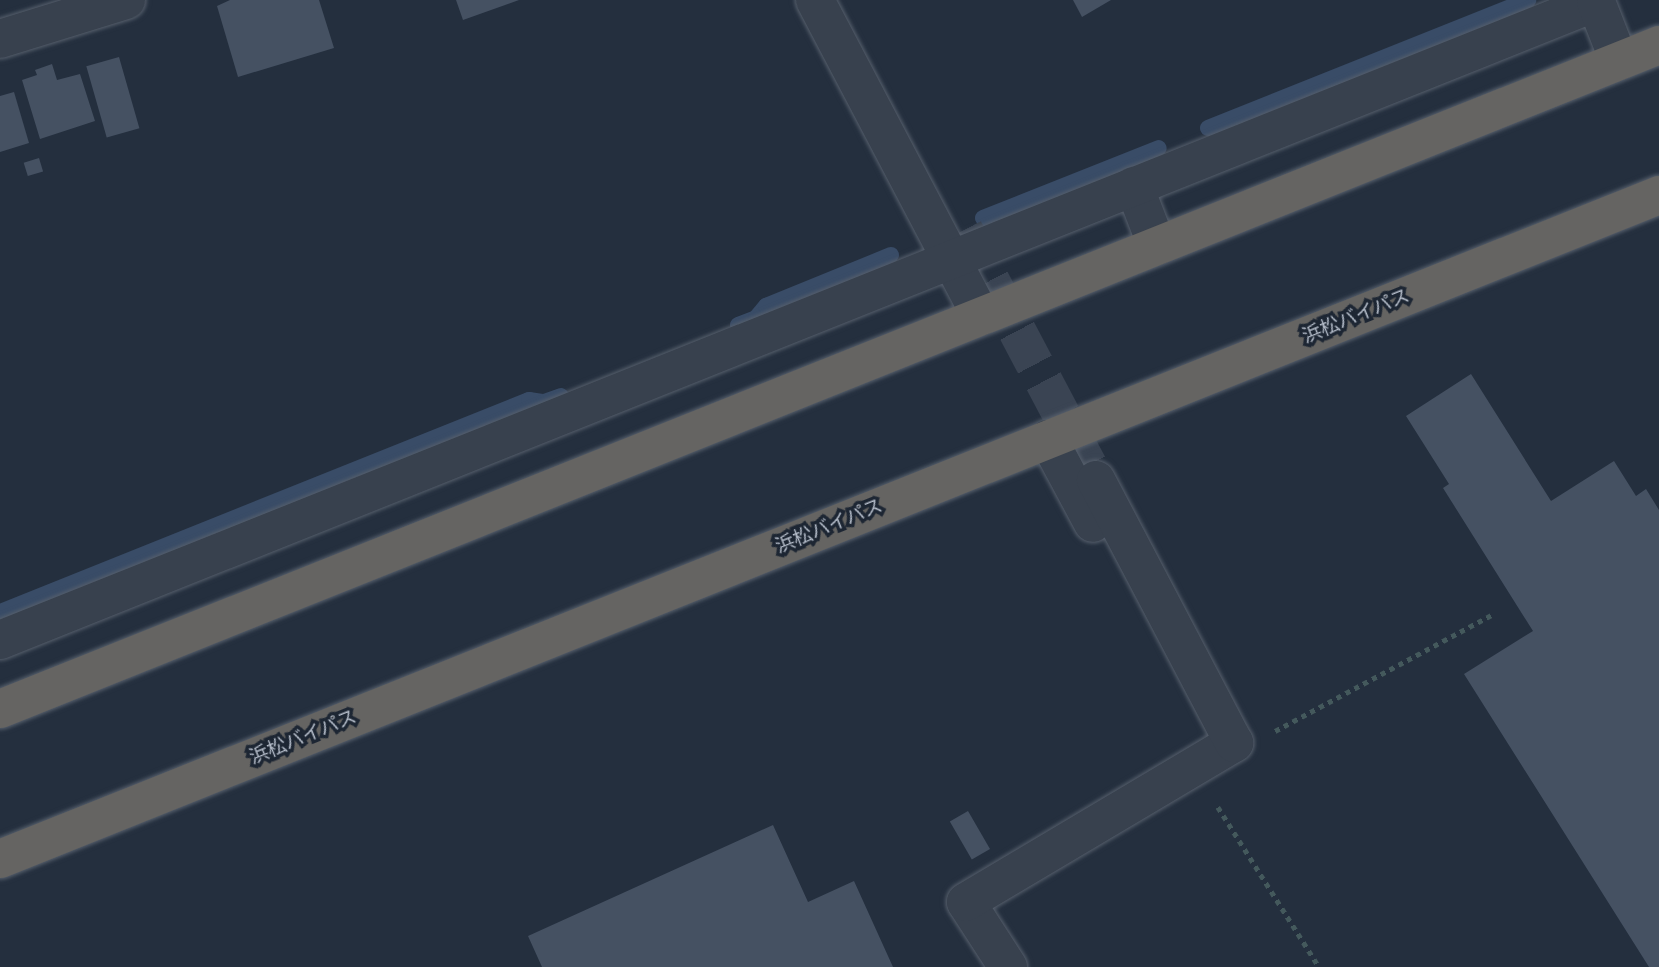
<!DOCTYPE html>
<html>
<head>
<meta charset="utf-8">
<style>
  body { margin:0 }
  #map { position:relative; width:1659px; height:967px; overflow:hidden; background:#242f3e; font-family:"DejaVu Sans","Noto Sans JP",sans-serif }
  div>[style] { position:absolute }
  .stream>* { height:16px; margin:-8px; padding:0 8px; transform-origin:8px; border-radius:8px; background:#394c67 }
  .building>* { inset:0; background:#455162; transform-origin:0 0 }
  .minor-tunnel>* { height:38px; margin-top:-19px; transform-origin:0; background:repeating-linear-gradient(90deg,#3a4453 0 38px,transparent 0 57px) }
  .path>* { height:4.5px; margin-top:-2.25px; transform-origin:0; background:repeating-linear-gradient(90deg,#44595c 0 5px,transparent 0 10px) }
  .roads { filter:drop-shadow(0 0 2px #565f6c) drop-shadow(0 0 2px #565f6c) }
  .minor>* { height:38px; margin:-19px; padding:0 19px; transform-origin:19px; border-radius:19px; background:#38414e }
  .trunk>* { height:38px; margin:-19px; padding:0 19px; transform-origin:19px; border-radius:19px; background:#656462 }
  span { translate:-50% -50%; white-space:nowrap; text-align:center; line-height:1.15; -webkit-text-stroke:7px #1d2633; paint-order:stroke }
  .street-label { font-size:19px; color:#b4bcc9 }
</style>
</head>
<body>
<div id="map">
  <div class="stream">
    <div style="left:1208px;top:128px;width:345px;rotate:-21.8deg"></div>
    <div style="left:983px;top:218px;width:189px;rotate:-21.7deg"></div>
    <div style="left:738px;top:325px;width:19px;rotate:-21deg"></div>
    <div style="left:756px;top:318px;width:16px;rotate:-50deg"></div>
    <div style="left:766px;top:306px;width:135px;rotate:-22.2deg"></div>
    <div style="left:0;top:612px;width:570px;rotate:-21.84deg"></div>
    <div style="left:529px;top:400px;width:15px;rotate:8deg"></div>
    <div style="left:544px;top:402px;width:18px;rotate:-19deg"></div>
  </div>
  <div class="building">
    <div style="clip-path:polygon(230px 0,319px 0,334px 48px,238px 77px,217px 6px)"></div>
    <div style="clip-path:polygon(456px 0,519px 0,463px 20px)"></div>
    <div style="clip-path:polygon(1073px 0,1111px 0,1082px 17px)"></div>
    <div style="left:119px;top:57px;width:74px;height:34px;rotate:74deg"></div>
    <div style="clip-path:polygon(52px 64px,57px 80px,80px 74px,95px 121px,40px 139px,22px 80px,37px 75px,35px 70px)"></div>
    <div style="clip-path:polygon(14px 92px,29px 143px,0 152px,0 96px)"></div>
    <div style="left:39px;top:158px;width:14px;height:16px;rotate:73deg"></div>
    <div style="clip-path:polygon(1471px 374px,1551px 501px,1614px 461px,1636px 496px,1646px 489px,1659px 510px,1659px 967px,1649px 967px,1464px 674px,1533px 631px,1443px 488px,1449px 484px,1406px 416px)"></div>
    <div style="left:968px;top:811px;width:44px;height:21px;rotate:60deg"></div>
    <div style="clip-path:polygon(773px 825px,808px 902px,854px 881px,893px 967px,542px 967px,528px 936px)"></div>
  </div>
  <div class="minor-tunnel">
    <div style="left:964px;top:230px;width:283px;rotate:62.2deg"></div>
  </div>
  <div class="path">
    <div style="left:1275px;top:731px;width:245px;rotate:-28.2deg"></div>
    <div style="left:1218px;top:807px;width:189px;rotate:57.7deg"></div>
  </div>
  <div class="roads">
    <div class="minor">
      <div style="left:815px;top:0;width:357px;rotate:62.3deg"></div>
      <div style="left:0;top:39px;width:132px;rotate:-17.2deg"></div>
      <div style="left:1134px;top:186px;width:64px;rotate:69deg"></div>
      <div style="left:1048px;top:439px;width:95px;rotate:61.8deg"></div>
      <div style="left:0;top:640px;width:1719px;rotate:-21.79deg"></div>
      <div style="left:1596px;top:2px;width:63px;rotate:68.7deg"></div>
      <div style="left:1008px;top:967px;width:77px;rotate:-122.9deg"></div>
      <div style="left:966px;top:902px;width:312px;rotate:-30.7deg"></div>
      <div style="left:1234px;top:743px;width:297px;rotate:-117.7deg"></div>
    </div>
    <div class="trunk">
      <div style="left:0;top:709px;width:1787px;rotate:-21.81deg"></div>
      <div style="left:0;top:859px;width:1787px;rotate:-21.81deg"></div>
    </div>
  </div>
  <div class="street-label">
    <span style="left:1356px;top:316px;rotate:-22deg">浜松バイパス</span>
    <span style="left:829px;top:526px;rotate:-22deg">浜松バイパス</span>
    <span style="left:303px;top:737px;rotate:-22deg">浜松バイパス</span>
  </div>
</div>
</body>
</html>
